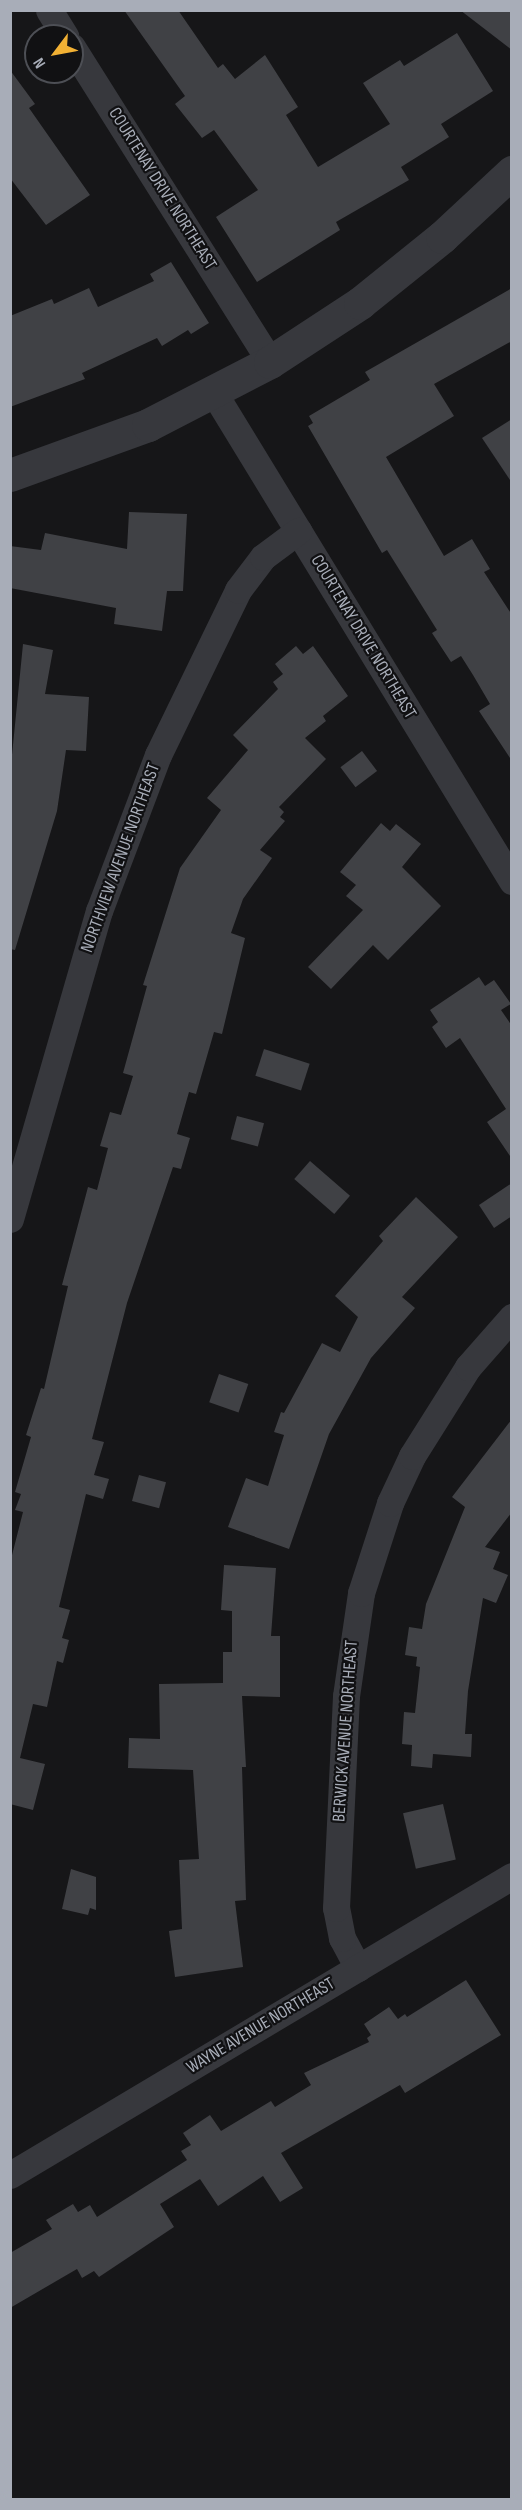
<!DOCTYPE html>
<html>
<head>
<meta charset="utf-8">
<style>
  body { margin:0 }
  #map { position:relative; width:522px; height:2510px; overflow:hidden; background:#161618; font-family:"Sofia Sans Condensed",sans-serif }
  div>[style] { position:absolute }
  .building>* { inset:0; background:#404145; transform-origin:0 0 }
  .minor>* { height:27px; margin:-13.5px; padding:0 13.5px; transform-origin:13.5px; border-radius:13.5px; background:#37383d }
  .tertiary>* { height:33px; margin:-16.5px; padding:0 16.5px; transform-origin:16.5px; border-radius:16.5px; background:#37383d }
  span { translate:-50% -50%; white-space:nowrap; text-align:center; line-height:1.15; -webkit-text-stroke:4.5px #111113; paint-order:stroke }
  .street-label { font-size:18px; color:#a8adb8 }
  .frame { position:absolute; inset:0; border:12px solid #a8adb8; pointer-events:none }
  .north { position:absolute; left:24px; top:24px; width:60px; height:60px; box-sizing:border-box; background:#111113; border:2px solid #4d4f55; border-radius:50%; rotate:238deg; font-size:16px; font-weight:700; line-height:24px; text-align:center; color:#a8adb8 }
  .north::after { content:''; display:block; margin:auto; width:21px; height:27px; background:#f2b134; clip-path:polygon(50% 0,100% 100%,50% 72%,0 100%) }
</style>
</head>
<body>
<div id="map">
  <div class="building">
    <div style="clip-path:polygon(124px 10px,178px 10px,218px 68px,223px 64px,235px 79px,265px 55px,298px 107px,286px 115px,318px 167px,390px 124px,363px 83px,400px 60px,404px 66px,457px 33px,493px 91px,441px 124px,449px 137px,401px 167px,409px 180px,336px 222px,340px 230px,257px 282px,216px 217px,258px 190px,214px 130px,202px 138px,175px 104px,185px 96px)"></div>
    <div style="clip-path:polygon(460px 10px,512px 10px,512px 50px)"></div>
    <div style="clip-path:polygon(10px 70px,35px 104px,29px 108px,90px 195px,46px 225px,10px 178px)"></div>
    <div style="clip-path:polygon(171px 262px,209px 323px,191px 334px,188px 330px,162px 346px,157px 338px,82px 373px,85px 379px,10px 407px,10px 316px,52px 299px,54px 304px,89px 288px,98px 307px,154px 281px,150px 274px)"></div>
    <div style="clip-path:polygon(512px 288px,512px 341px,434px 384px,454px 416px,386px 457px,444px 556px,472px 539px,490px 569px,484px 572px,512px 615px,512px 761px,479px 711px,490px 704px,473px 675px,461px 656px,451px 662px,432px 633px,437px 630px,387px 550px,382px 553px,308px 426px,313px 423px,309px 416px,370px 380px,365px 372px)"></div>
    <div style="clip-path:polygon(512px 419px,512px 483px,482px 438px)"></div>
    <div style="clip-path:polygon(129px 512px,187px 514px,183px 591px,167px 591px,162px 631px,114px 624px,116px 608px,10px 588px,10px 546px,41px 550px,45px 533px,127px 549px)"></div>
    <div style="clip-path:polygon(23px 644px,53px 650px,45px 694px,89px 697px,86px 751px,66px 750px,57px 811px,15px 950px,10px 949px,10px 775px)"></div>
    <div style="clip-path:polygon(296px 646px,303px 654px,313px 646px,348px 696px,323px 716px,326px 721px,305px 738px,326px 759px,279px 807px,284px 812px,280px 817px,285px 821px,260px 850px,272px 858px,243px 899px,231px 933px,245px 938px,222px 1034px,214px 1032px,196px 1094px,189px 1092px,177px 1134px,190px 1138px,181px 1169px,173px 1167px,127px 1303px,92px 1439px,104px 1442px,94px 1475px,109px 1479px,103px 1499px,86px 1494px,59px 1607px,70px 1610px,62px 1638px,69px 1640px,63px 1663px,57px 1661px,47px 1707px,33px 1704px,20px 1758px,45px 1764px,33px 1810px,10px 1804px,10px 1563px,23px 1512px,15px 1510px,21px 1494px,15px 1492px,31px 1437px,26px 1435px,41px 1388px,44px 1389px,68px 1286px,62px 1285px,88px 1187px,97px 1190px,108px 1148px,100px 1146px,110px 1112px,121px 1115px,133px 1076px,123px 1073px,147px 986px,143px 985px,180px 868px,221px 810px,207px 798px,248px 750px,233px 735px,278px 689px,273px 682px,283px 674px,275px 664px)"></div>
    <div style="left:362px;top:751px;width:25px;height:27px;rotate:53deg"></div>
    <div style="clip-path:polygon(381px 823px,390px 831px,396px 824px,421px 844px,402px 867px,441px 906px,388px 960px,373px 945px,331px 989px,308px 967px,363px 910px,346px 896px,356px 885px,340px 872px)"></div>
    <div style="clip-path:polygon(479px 977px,485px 986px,494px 980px,511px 1004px,501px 1010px,512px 1026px,512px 1159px,487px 1122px,506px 1109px,460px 1038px,446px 1048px,432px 1027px,438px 1022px,430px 1010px)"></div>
    <div style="left:264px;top:1049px;width:48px;height:28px;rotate:18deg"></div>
    <div style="left:237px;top:1116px;width:28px;height:24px;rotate:15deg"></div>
    <div style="left:310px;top:1161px;width:53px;height:24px;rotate:41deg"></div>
    <div style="clip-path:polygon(512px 1183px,512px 1216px,494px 1228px,479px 1205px)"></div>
    <div style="clip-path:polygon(416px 1197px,458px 1237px,402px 1297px,415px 1308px,371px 1358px,329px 1434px,289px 1549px,228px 1527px,246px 1478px,268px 1486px,284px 1435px,274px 1432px,281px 1412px,284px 1413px,322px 1343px,340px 1352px,358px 1317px,335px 1296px,383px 1241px,379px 1236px)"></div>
    <div style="left:219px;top:1374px;width:31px;height:30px;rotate:19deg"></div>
    <div style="clip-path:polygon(512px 1419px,512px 1512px,485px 1547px,500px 1552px,493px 1569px,508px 1575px,496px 1603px,483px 1598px,468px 1691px,465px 1734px,472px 1734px,471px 1757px,433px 1754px,432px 1768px,411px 1766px,412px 1745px,402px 1744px,404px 1712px,415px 1713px,420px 1667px,416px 1666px,417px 1657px,405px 1655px,409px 1627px,422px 1629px,426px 1604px,465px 1507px,452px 1497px)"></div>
    <div style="left:139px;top:1475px;width:28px;height:27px;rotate:15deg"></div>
    <div style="clip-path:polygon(224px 1565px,276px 1568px,271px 1636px,280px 1636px,280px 1697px,242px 1696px,246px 1767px,242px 1767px,246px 1900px,235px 1901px,243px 1967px,175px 1977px,169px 1931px,182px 1929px,179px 1860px,199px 1859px,193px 1770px,128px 1768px,129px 1738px,160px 1739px,159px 1684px,223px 1683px,223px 1652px,232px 1652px,232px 1611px,221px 1610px)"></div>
    <div style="left:443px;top:1804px;width:57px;height:41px;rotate:77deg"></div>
    <div style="clip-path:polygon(71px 1869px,96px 1877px,96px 1910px,90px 1908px,88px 1915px,62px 1909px)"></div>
    <div style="clip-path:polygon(466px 1980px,501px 2035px,405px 2093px,400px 2085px,281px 2153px,303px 2188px,280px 2202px,263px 2176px,218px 2206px,200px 2179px,160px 2204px,174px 2227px,99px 2277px,94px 2271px,82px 2278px,77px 2269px,10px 2308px,10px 2253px,52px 2229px,46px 2220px,73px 2204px,78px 2212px,90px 2205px,97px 2217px,187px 2160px,181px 2151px,191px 2145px,183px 2133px,210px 2115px,221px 2131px,271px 2101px,275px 2107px,311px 2085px,304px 2073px,369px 2042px,367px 2038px,371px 2035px,364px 2024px,389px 2007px,398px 2019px,405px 2014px,407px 2017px)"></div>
  </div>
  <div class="minor">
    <div style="left:49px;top:10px;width:31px;rotate:58deg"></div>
    <div style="left:72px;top:47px;width:372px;rotate:57.8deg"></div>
    <div style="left:214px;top:393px;width:572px;rotate:58.59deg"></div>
    <div style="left:10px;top:1219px;width:321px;rotate:-73.9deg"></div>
    <div style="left:99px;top:911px;width:167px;rotate:-69.3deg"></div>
    <div style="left:158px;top:755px;width:183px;rotate:-64.1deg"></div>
    <div style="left:238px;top:590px;width:41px;rotate:-52.9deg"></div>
    <div style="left:263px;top:557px;width:44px;rotate:-36.6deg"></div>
    <div style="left:358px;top:1968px;width:34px;rotate:-118deg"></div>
    <div style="left:342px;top:1938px;width:31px;rotate:-101deg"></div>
    <div style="left:336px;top:1908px;width:212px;rotate:-87.3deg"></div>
    <div style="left:346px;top:1696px;width:104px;rotate:-81.7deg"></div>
    <div style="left:361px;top:1593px;width:95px;rotate:-72.1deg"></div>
    <div style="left:390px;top:1503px;width:52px;rotate:-64.9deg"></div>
    <div style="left:412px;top:1456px;width:105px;rotate:-57.8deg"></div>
    <div style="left:468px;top:1367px;width:67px;rotate:-48.7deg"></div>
    <div style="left:10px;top:2175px;width:584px;rotate:-30.78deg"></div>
  </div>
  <div class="tertiary">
    <div style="left:10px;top:475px;width:147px;rotate:-19.9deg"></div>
    <div style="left:148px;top:425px;width:137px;rotate:-27.3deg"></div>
    <div style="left:270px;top:362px;width:108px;rotate:-33.2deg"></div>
    <div style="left:360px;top:303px;width:105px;rotate:-38.8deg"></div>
    <div style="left:442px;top:237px;width:96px;rotate:-42.9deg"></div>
  </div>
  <div class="street-label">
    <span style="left:162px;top:189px;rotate:58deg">COURTENAY DRIVE NORTHEAST</span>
    <span style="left:363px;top:637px;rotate:59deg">COURTENAY DRIVE NORTHEAST</span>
    <span style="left:121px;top:858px;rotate:-70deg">NORTHVIEW AVENUE NORTHEAST</span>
    <span style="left:346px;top:1731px;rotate:-86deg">BERWICK AVENUE NORTHEAST</span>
    <span style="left:261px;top:2026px;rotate:-31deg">WAYNE AVENUE NORTHEAST</span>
  </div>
  <div class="frame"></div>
  <div class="north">N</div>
</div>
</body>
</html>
